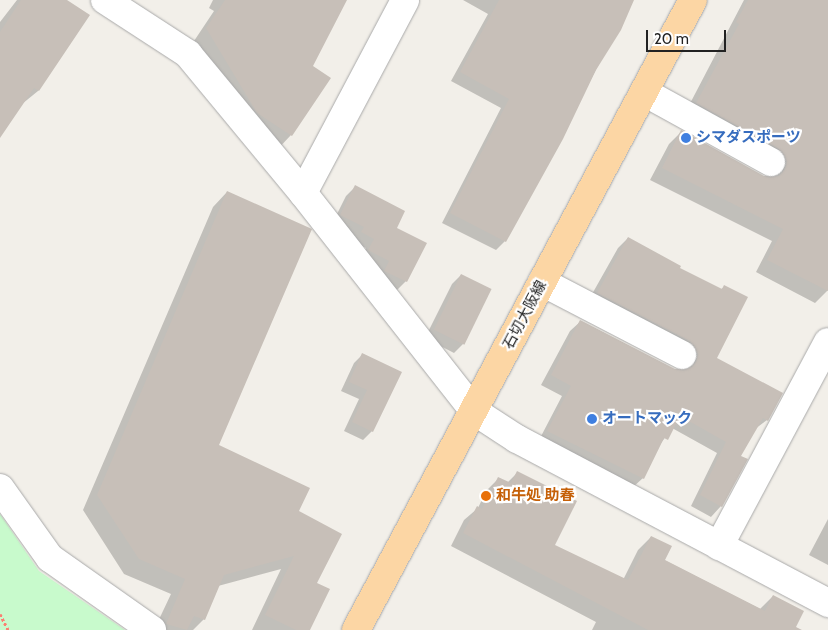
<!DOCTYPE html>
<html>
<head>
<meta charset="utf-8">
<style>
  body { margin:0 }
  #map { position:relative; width:828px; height:630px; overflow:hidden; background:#f2efe9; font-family:Cabin,"Noto Sans JP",sans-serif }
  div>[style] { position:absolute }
  .park>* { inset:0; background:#c8facc }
  .shadow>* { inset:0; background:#0003 }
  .building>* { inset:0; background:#c7bfb8; transform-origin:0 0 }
  .path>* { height:3px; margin-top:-1.5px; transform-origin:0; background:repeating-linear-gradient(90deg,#fa8072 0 2.5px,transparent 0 5px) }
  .roads { filter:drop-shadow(0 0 1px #a9a9a9) drop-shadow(0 0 1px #a9a9a9) }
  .minor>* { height:28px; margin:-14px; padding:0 14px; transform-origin:14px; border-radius:14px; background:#fff }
  .major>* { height:28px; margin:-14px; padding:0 14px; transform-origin:14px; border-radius:14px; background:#fcd6a4 }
  .dots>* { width:14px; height:14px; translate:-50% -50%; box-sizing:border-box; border:2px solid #fff; border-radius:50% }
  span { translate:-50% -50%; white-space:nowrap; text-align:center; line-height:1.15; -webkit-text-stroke:4.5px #fff; paint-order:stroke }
  .shop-label { font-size:15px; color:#366cbe; font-weight:700 }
  .left { translate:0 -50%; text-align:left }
  .street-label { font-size:15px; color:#222 }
  .food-label { font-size:15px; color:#c56008; font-weight:700 }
  .scale { position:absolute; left:646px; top:30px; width:80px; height:22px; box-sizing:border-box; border:2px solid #222; border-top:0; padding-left:6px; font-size:15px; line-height:18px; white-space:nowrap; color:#222; -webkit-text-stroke:4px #fff; paint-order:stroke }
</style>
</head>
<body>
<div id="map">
  <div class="park">
    <div style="clip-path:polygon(0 514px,39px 571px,125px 630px,0 630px)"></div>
  </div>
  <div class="shadow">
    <div style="clip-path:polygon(17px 0,65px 0,38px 91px,22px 104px,0 136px,0 22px)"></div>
    <div style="clip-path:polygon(213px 0,346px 0,312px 66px,291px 135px,276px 151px,192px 44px,214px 11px,209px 8px)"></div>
    <div style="clip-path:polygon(463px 0,633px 0,505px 241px,496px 250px,442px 223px,501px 108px,451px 81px,488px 14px)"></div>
    <div style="clip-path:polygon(744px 0,828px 0,828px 290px,815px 303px,756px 272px,772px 241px,650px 180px,669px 144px,681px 132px,764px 177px,774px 177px,775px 174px,684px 115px)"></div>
    <div style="clip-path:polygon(355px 187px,395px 228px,406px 281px,397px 290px,376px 280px,381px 270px,360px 259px,366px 248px,353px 242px,356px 237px,332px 224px,346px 196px)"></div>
    <div style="clip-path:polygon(227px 192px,218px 446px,297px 512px,316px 583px,308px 630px,252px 630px,281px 569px,218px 586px,204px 619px,193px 630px,154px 630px,171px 594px,124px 574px,83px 510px,213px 207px)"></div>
    <div style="clip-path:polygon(628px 238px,678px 269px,720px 290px,724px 287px,715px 359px,767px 420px,755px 429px,739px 457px,721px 506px,711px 517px,691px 506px,717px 453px,672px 428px,656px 450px,643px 478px,632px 488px,538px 442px,562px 396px,541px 385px,570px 331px,581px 321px,675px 370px,686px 369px,688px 366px,587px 303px,618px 248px)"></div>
    <div style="clip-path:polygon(461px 275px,463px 344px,454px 353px,425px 338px,452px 284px)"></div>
    <div style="clip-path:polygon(363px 354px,400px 373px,372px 431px,363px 440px,344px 431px,359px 399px,341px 391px,354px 363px)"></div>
    <div style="clip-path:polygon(517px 473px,553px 546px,623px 580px,638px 550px,651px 537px,664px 560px,760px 609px,773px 596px,793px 630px,592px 630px,596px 622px,451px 546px,464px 520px,478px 508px,486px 491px,499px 478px,507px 483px)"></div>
    <div style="clip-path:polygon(828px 519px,828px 565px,809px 555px)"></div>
  </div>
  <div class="building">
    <div style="clip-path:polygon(21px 0,67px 0,90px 15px,39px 91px,34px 88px,0 138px,0 32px)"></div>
    <div style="clip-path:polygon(225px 0,347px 0,313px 66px,331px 78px,292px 136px,257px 113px,206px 28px)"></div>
    <div style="clip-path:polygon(499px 0,634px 0,621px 30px,596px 70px,563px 139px,506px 242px,450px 213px,509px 99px,460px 72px)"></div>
    <div style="clip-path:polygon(748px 0,828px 0,828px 291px,767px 260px,783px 229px,662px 168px,681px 130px,764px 176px,779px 176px,785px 169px,787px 161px,779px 149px,696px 103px,739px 24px,736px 22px)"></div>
    <div style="clip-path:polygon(355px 185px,405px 211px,397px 228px,427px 243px,407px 282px,384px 271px,389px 261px,368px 250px,374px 239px,361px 232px,364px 227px,340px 215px)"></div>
    <div style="clip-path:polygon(227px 191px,312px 229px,219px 445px,310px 488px,299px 511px,342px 534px,317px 583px,330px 589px,310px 630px,296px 630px,265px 615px,294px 556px,224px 575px,205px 620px,194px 616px,187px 630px,166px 624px,185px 579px,139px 559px,97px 495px)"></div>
    <div style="clip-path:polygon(628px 237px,681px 266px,680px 268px,722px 289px,724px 285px,748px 297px,717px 358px,783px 393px,768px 421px,763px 418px,741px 456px,748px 459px,722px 507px,700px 495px,726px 442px,680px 416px,668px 440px,664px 438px,644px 479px,547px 431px,571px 386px,551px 375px,580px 320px,675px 369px,690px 368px,696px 362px,698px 354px,690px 341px,597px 293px)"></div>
    <div style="left:461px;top:274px;width:34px;height:62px;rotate:26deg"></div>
    <div style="clip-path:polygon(362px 353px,402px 372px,373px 432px,352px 422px,367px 390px,349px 382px)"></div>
    <div style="clip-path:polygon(517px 471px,577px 501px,555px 545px,628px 580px,651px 536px,672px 546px,665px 560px,765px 611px,773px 595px,804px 611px,796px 627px,802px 630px,648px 630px,463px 533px,477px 506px,482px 509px,498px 477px,511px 483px)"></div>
  </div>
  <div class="path">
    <div style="left:0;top:614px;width:18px;rotate:63deg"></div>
  </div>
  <div class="roads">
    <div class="minor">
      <div style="left:105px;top:0;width:99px;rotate:33deg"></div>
      <div style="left:188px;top:54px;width:180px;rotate:50.4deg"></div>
      <div style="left:303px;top:193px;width:277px;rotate:51.9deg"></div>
      <div style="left:474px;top:411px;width:51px;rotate:33.1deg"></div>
      <div style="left:517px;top:439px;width:352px;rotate:27.8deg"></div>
      <div style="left:644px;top:92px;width:145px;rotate:28.9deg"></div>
      <div style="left:303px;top:193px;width:218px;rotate:-62.1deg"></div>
      <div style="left:542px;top:282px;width:158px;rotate:27.5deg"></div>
      <div style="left:0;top:488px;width:86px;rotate:54.5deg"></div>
      <div style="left:50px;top:558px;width:125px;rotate:35.2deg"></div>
      <div style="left:719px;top:546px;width:231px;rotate:-61.9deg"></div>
    </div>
    <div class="major">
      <div style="left:356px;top:630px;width:714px;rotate:-61.86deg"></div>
    </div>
  </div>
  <div class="dots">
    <div style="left:686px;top:138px;background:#3f7fe0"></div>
    <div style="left:592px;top:419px;background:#3f7fe0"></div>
    <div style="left:486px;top:496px;background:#e8710a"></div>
  </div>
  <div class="shop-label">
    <span class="left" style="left:696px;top:138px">シマダスポーツ</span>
    <span class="left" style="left:602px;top:419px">オートマック</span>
  </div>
  <div class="street-label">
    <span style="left:525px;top:315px;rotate:-62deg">石切大阪線</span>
  </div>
  <div class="food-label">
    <span class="left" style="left:496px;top:496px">和牛処 助春</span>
  </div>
  <div class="scale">20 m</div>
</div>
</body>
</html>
